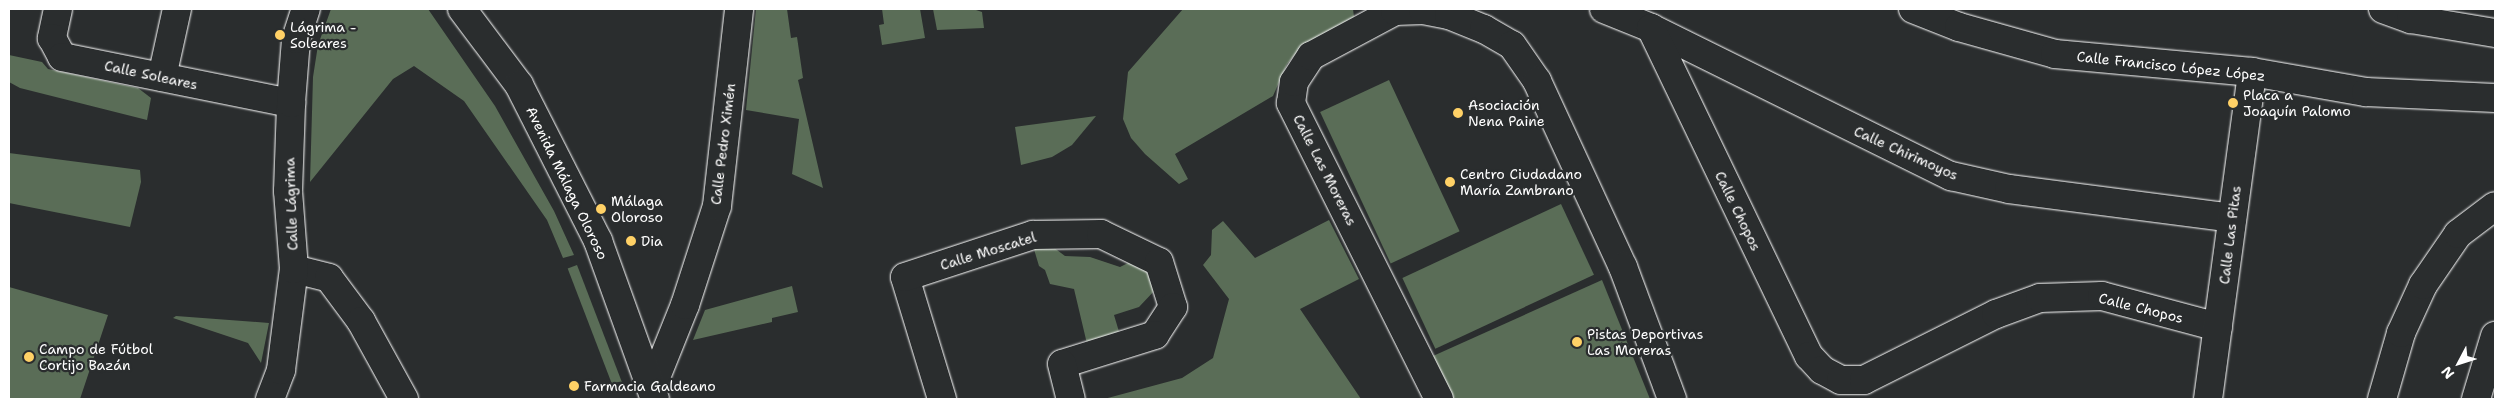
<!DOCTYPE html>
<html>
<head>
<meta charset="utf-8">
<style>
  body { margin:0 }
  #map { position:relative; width:2504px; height:408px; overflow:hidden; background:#2a2d2e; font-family:"Shantell Sans",sans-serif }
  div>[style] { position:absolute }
  .green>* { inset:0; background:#5a6d57; transform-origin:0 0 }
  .roads { filter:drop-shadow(0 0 1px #fff) drop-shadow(0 0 1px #fff) }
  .minor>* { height:28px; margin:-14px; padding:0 14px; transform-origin:14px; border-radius:14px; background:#2a2d2e }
  .tertiary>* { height:28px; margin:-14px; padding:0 14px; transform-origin:14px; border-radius:14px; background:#2a2d2e }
  .dots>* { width:14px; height:14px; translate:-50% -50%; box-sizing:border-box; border:2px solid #2a2d2e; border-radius:50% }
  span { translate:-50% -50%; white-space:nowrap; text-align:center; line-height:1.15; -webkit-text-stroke:4.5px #2a2d2e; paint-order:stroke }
  .poi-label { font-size:14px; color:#fff }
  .left { translate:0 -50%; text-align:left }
  .street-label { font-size:14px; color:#fff }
  .frame { position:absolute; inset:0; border:10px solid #fff; pointer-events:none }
  .north { position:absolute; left:2434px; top:338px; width:50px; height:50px; -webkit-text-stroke:4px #2a2d2e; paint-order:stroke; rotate:230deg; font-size:14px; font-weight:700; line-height:20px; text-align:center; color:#fff }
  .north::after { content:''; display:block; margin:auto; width:18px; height:22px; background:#fff; clip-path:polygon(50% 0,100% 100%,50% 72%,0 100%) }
</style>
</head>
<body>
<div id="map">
  <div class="green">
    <div style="clip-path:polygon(331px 9px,428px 9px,495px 106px,554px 211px,574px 255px,563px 258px,547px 220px,464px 101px,414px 66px,393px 79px,310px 182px,313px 77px,318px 45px)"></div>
    <div style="clip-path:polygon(756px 9px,787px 9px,791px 38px,797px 37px,803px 78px,798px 80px,823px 188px,792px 174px,799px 119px,746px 110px)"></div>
    <div style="clip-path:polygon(882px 9px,920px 9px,925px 38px,882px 45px,879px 25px,884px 24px)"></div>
    <div style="clip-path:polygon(933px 9px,973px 9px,982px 12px,984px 28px,937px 30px)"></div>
    <div style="clip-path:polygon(1183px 9px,1353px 9px,1354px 17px,1303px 45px,1287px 64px,1273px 96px,1175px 154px,1188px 179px,1179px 184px,1145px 154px,1131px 138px,1123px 119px,1128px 72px)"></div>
    <div style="clip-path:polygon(9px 55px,42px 62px,48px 69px,138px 88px,151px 98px,147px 120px,20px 88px,9px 82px)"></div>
    <div style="left:1389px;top:80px;width:167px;height:76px;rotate:65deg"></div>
    <div style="clip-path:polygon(1096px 116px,1072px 145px,1052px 157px,1021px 165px,1015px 127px)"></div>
    <div style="clip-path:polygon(9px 153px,140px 170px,141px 182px,130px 227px,9px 203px)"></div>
    <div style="left:1561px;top:204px;width:78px;height:175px;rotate:65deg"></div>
    <div style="clip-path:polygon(1329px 220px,1359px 279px,1300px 309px,1361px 399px,1104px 399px,1182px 378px,1213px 358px,1229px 299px,1203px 265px,1211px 255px,1212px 230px,1223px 221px,1255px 258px)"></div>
    <div style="clip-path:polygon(1049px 244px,1065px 256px,1090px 257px,1120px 267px,1132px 261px,1145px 269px,1156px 289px,1139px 307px,1114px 315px,1120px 335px,1088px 348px,1074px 289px,1050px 284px,1045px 270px,1039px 266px,1033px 246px)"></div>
    <div style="left:577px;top:265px;width:126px;height:10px;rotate:69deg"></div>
    <div style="clip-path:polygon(1602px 280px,1650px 399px,1451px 399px,1433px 356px)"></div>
    <div style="clip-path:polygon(792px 286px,798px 312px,772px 318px,772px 322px,693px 340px,705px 310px)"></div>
    <div style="clip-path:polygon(9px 287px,108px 315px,80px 399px,9px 399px)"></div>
    <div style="clip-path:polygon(176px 316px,269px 323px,261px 363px,248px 343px,173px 318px)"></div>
  </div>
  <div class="roads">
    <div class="minor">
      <div style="left:58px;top:9px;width:30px;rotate:102deg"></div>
      <div style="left:52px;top:38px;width:21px;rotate:62deg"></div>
      <div style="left:62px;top:57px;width:234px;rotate:11.4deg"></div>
      <div style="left:1604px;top:9px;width:51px;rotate:22deg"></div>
      <div style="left:1651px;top:28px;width:335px;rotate:26.3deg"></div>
      <div style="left:1951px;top:176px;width:59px;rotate:12.6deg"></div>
      <div style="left:2009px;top:189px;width:225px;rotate:7.4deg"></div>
      <div style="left:1913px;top:9px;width:49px;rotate:21.4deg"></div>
      <div style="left:1959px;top:27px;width:100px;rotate:15.7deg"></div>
      <div style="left:2055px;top:54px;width:198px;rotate:5.2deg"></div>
      <div style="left:2252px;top:72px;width:116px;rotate:10deg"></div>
      <div style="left:2366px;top:92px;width:129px;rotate:2.7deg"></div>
      <div style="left:2383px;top:9px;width:30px;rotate:20deg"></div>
      <div style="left:2411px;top:19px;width:85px;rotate:9.5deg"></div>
      <div style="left:1651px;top:28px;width:364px;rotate:64.3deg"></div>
      <div style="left:1809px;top:356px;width:19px;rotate:47deg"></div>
      <div style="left:1822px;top:370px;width:21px;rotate:28deg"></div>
      <div style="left:1841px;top:380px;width:23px"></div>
      <div style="left:1864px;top:380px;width:148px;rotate:-26.6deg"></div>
      <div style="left:1996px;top:314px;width:47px;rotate:-20deg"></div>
      <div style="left:2040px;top:298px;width:62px;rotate:-1.8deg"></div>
      <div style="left:2102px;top:296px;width:120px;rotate:15deg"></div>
      <div style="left:162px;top:77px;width:70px;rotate:-77.6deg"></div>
      <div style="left:294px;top:269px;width:36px;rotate:14deg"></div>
      <div style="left:329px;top:278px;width:54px;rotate:53.3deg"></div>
      <div style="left:361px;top:321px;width:89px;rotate:61.1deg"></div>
      <div style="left:652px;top:387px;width:88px;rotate:-68.1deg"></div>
      <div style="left:685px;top:305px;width:104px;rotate:-72.1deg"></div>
      <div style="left:717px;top:206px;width:198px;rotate:-83.6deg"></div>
      <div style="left:270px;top:399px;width:31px;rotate:-69deg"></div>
      <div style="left:281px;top:370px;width:102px;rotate:-82.7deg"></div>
      <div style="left:294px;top:269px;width:78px;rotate:-94.4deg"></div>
      <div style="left:288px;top:191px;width:88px;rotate:-88deg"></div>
      <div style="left:291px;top:103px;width:64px;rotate:-85.5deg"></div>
      <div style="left:296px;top:39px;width:32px;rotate:-72deg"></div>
      <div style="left:942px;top:399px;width:127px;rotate:-106.9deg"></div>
      <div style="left:905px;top:277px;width:135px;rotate:-18.2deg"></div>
      <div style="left:1033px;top:235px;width:68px;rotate:-0.8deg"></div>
      <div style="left:1101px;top:234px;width:64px;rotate:25.8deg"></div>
      <div style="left:1159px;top:262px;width:47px;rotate:72.7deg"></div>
      <div style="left:1173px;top:307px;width:33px;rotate:123deg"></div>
      <div style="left:1155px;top:335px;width:97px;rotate:162.7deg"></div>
      <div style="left:1062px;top:364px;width:36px;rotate:76deg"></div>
      <div style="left:1439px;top:399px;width:331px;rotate:-116.6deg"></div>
      <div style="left:1291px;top:103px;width:21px;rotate:-82deg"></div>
      <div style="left:1294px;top:82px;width:31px;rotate:-57deg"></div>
      <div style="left:1311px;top:56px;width:95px;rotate:-28.2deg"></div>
      <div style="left:1395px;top:11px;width:28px;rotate:-2deg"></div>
      <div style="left:1423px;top:10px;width:26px;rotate:11deg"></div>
      <div style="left:1449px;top:15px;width:38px;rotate:22deg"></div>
      <div style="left:1484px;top:29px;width:32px;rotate:30deg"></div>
      <div style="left:1512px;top:45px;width:44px;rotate:55.2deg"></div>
      <div style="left:1537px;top:81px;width:205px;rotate:65.2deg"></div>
      <div style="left:1623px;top:267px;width:141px;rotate:69.6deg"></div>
      <div style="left:2208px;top:399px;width:330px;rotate:-82.3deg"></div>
      <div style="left:2382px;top:399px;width:69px;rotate:-73.9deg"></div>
      <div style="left:2401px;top:333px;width:53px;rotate:-65.4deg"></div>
      <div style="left:2423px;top:285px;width:62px;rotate:-55.5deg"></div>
      <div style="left:2458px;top:234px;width:46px;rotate:-37.1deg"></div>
      <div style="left:2476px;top:399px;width:66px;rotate:-73.2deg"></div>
    </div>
    <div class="tertiary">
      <div style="left:462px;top:9px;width:95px;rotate:53.1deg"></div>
      <div style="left:519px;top:85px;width:175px;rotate:63.1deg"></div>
      <div style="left:598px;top:241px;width:168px;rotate:70.2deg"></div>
    </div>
  </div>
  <div class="dots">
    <div style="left:280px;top:35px;background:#ffd166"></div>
    <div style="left:2233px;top:103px;background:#ffd166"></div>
    <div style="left:1458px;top:113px;background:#ffd166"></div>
    <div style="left:1450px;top:182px;background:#ffd166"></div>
    <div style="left:601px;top:209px;background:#ffd166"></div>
    <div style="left:631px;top:241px;background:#ffd166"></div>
    <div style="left:1577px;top:342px;background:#ffd166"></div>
    <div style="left:29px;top:357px;background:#ffd166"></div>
    <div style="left:574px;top:386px;background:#ffd166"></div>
  </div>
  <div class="poi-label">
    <span class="left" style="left:290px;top:35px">Lágrima -<br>Soleares</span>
    <span class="left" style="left:2243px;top:103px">Placa a<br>Joaquín Palomo</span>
    <span class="left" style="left:1468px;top:113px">Asociación<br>Nena Paine</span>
    <span class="left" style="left:1460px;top:182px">Centro Ciudadano<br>María Zambrano</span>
    <span class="left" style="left:611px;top:209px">Málaga<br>Oloroso</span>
    <span class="left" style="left:641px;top:241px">Dia</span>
    <span class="left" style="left:1587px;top:342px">Pistas Deportivas<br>Las Moreras</span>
    <span class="left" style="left:39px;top:357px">Campo de Fútbol<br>Cortijo Bazán</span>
    <span class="left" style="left:584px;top:386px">Farmacia Galdeano</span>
  </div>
  <div class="street-label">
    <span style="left:2171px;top:66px;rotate:6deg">Calle Francisco López López</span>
    <span style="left:151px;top:75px;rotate:12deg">Calle Soleares</span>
    <span style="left:723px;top:144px;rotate:-83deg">Calle Pedro Ximén</span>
    <span style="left:1906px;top:153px;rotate:24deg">Calle Chirimoyos</span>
    <span style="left:1325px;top:170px;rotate:63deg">Calle Las Moreras</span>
    <span style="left:567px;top:183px;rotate:64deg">Avenida Málaga Oloroso</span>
    <span style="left:291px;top:204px;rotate:-92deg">Calle Lágrima</span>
    <span style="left:1738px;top:211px;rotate:64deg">Calle Chopos</span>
    <span style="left:2230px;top:235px;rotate:-83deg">Calle Las Pitas</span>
    <span style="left:988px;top:251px;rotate:-17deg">Calle Moscatel</span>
    <span style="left:2141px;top:308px;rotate:14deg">Calle Chopos</span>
  </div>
  <div class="frame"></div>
  <div class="north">N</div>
</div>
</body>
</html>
